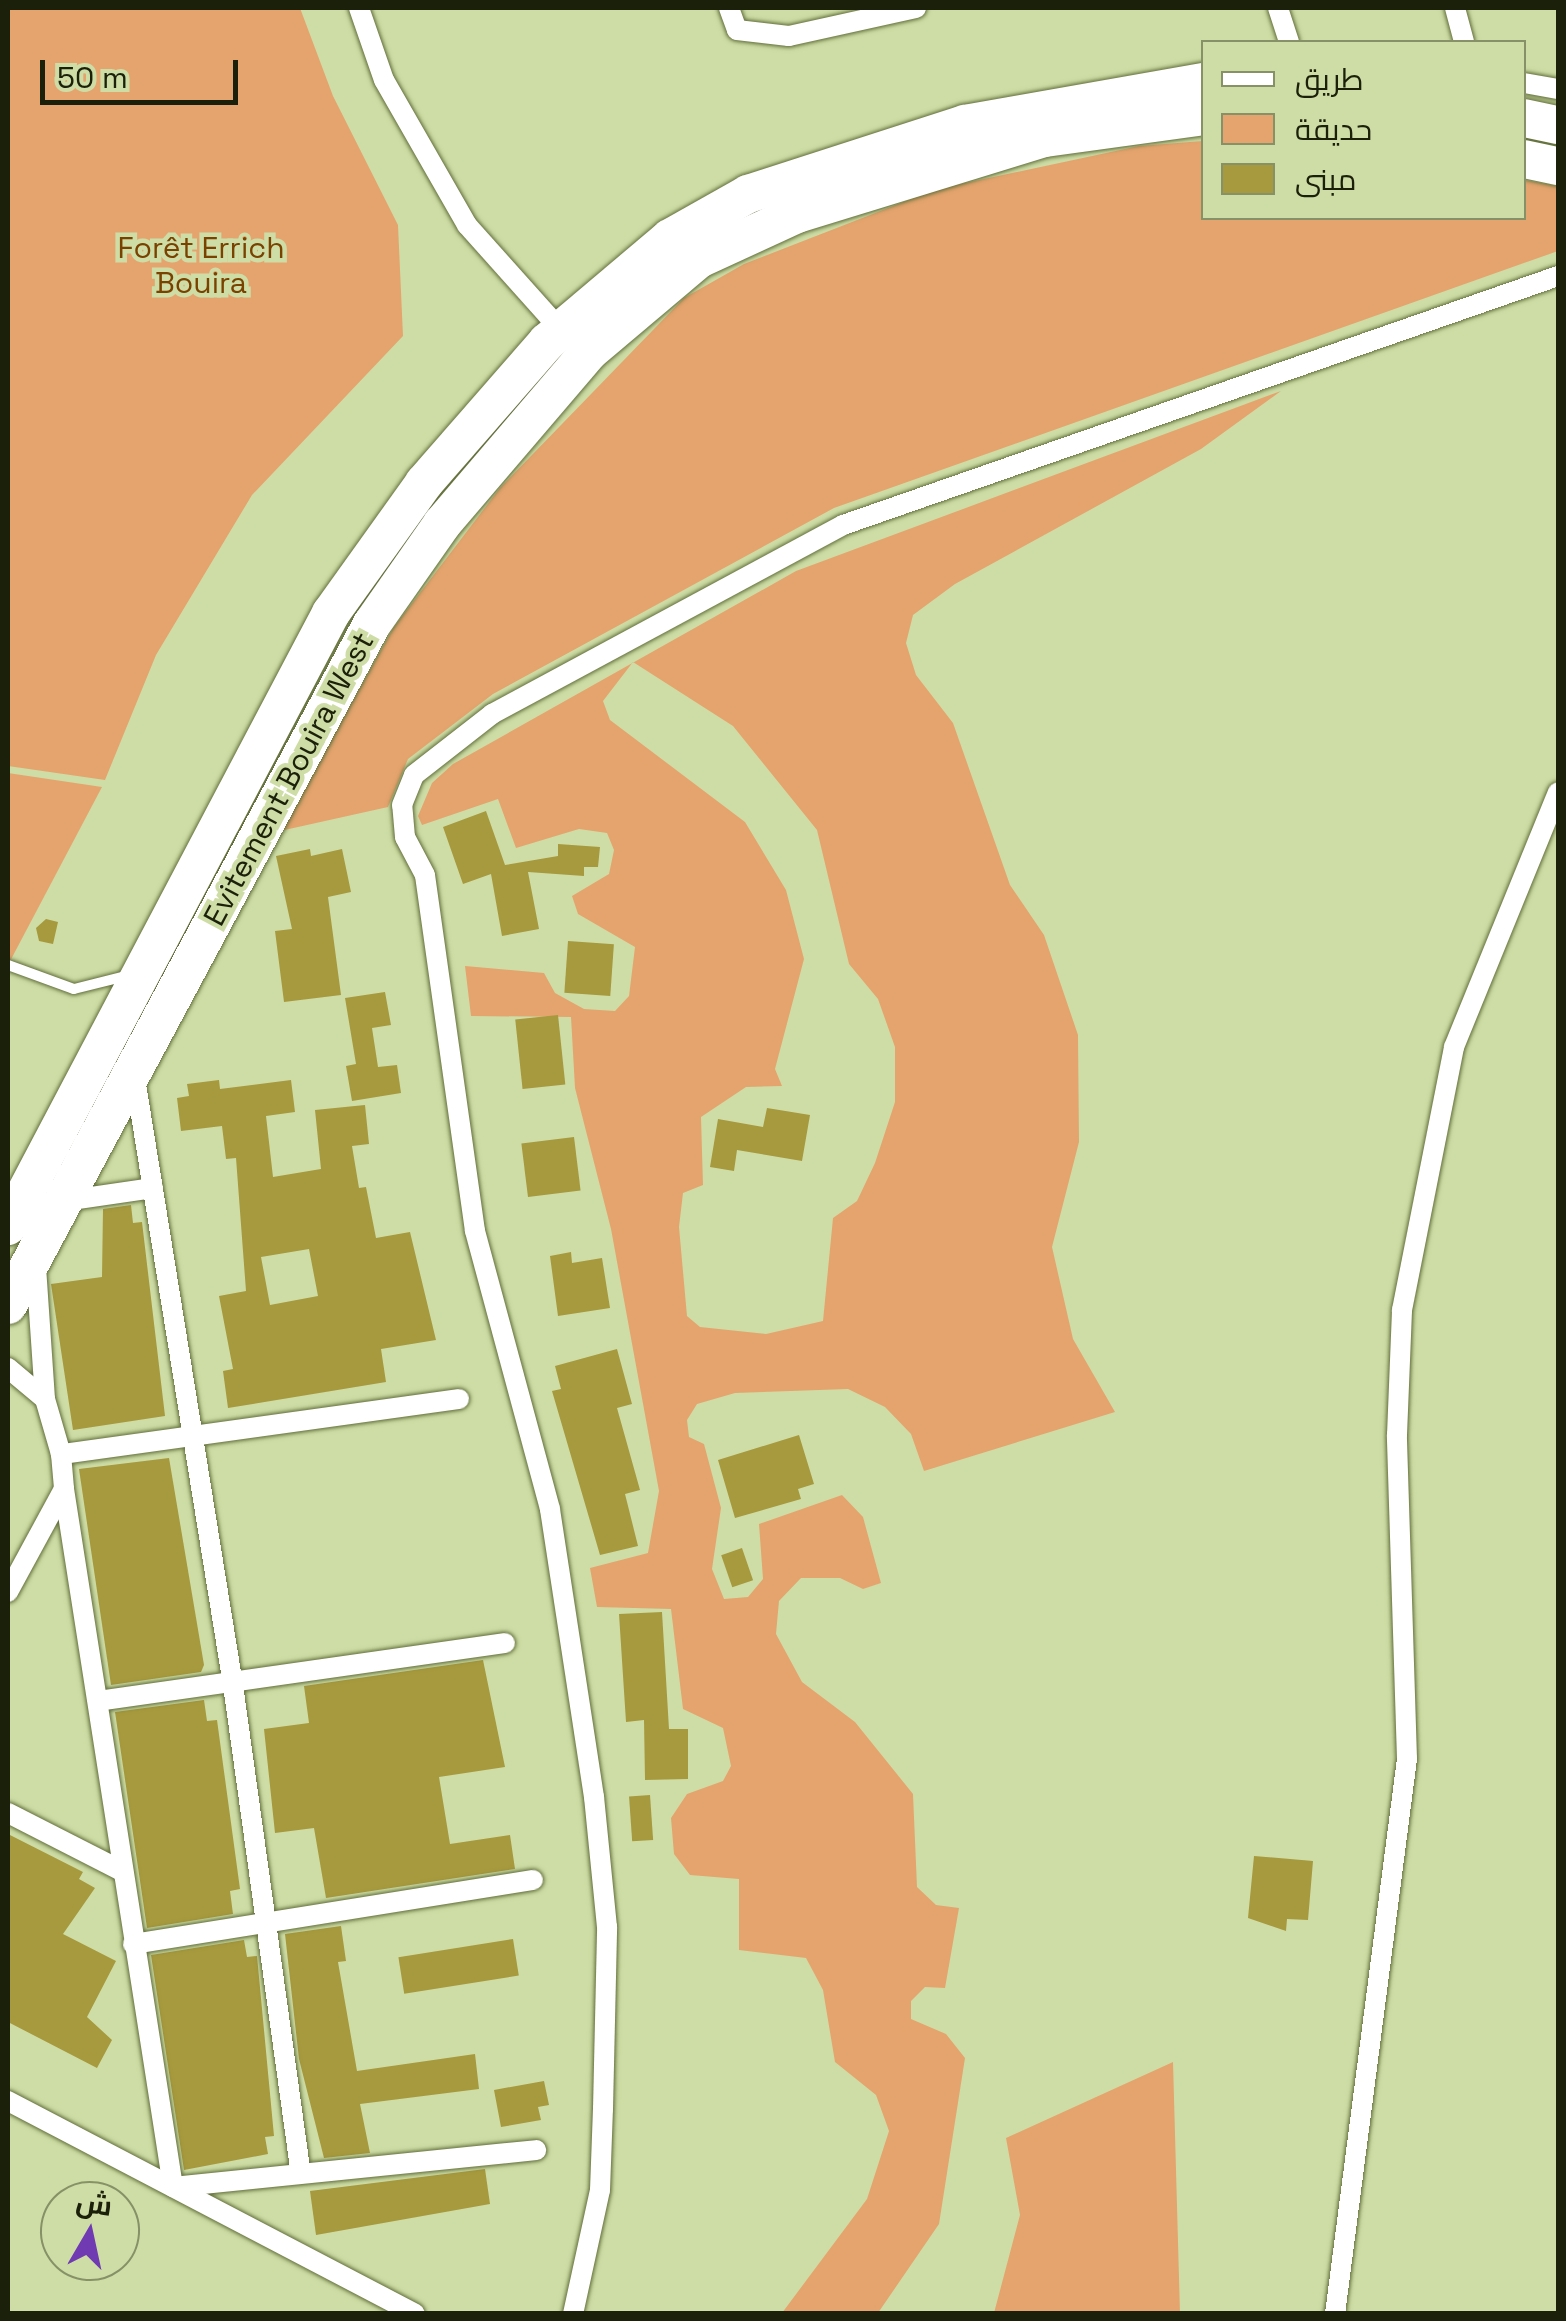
<!DOCTYPE html>
<html>
<head>
<meta charset="utf-8">
<style>
  body { margin:0 }
  #map { position:relative; width:1566px; height:2321px; overflow:hidden; background:#cedda5; font-family:"Space Grotesk",Cairo,sans-serif }
  div>[style] { position:absolute }
  .green>* { inset:0; background:#e5a46e }
  .building>* { inset:0; background:#a7993d; transform-origin:0 0 }
  .roads { filter:drop-shadow(0 0 2px #616e3a) drop-shadow(0 0 2px #616e3a) }
  .lane>* { height:10px; margin:-5px; padding:0 5px; transform-origin:5px; border-radius:5px; background:#fff }
  .street>* { height:20px; margin:-10px; padding:0 10px; transform-origin:10px; border-radius:10px; background:#fff }
  .highway>* { height:38px; margin:-19px; padding:0 19px; transform-origin:19px; border-radius:19px; background:#fff }
  span { translate:-50% -50%; white-space:nowrap; text-align:center; line-height:1.15; -webkit-text-stroke:9px #cedda5; paint-order:stroke }
  .park-label { font-size:30px; color:#7a4200 }
  .street-label { font-size:30px; color:#1b200a }
  .frame { position:absolute; inset:0; border:10px solid #1b200a; pointer-events:none }
  .legend { position:absolute; left:1201px; top:40px; width:325px; height:180px; box-sizing:border-box; background:#cedda5; border:2px solid #869167; margin:0; padding:12px 18px; list-style:none; font-size:30px; color:#1b200a }
  .legend li { display:flex; align-items:center; gap:20px; height:50px }
  .legend b { width:50px; border:2px solid #869167 }
  .north { position:absolute; left:40px; top:2181px; width:100px; height:100px; box-sizing:border-box; background:#cedda5; border:2px solid #869167; border-radius:50%; rotate:9deg; font-size:28px; font-weight:700; line-height:40px; text-align:center; color:#1b200a }
  .north::after { content:''; display:block; margin:auto; width:35px; height:45px; background:#703bb2; clip-path:polygon(50% 0,100% 100%,50% 72%,0 100%) }
  .scale { position:absolute; left:40px; top:60px; width:198px; height:45px; box-sizing:border-box; border:5px solid #1b200a; border-top:0; padding-left:12px; font-size:30px; line-height:35px; white-space:nowrap; color:#1b200a; -webkit-text-stroke:8px #cedda5; paint-order:stroke }
</style>
</head>
<body>
<div id="map">
  <div class="green">
    <div style="clip-path:polygon(8px 8px,300px 8px,333px 96px,398px 225px,403px 336px,252px 495px,156px 655px,105px 780px,8px 766px)"></div>
    <div style="clip-path:polygon(1203px 141px,1204px 218px,1524px 218px,1524px 180px,1558px 186px,1558px 251px,834px 508px,493px 694px,408px 759px,388px 807px,280px 831px,394px 627px,500px 488px,684px 298px,744px 264px,937px 189px,1139px 146px)"></div>
    <div style="clip-path:polygon(evenodd,1281px 391px,1201px 449px,955px 584px,913px 615px,906px 643px,916px 675px,953px 723px,1010px 885px,1044px 935px,1078px 1035px,1079px 1142px,1052px 1247px,1073px 1339px,1115px 1412px,924px 1471px,911px 1434px,885px 1407px,848px 1389px,735px 1393px,697px 1404px,687px 1420px,689px 1437px,704px 1444px,721px 1508px,712px 1569px,724px 1599px,748px 1597px,763px 1579px,759px 1524px,842px 1495px,863px 1517px,881px 1583px,863px 1589px,840px 1578px,801px 1578px,779px 1601px,776px 1634px,802px 1682px,855px 1722px,913px 1794px,917px 1887px,936px 1905px,959px 1908px,945px 1988px,925px 1987px,911px 2001px,911px 2019px,946px 2034px,965px 2058px,939px 2224px,878px 2313px,782px 2313px,867px 2199px,889px 2131px,876px 2095px,835px 2062px,823px 1990px,806px 1958px,739px 1950px,739px 1879px,690px 1875px,674px 1854px,671px 1818px,687px 1794px,723px 1781px,731px 1766px,723px 1728px,683px 1709px,671px 1609px,597px 1607px,590px 1568px,648px 1553px,659px 1491px,611px 1229px,575px 1088px,571px 1017px,471px 1016px,465px 966px,544px 973px,555px 993px,584px 1009px,615px 1011px,629px 996px,635px 947px,578px 914px,572px 896px,609px 874px,614px 850px,607px 833px,579px 829px,516px 848px,498px 799px,422px 825px,418px 816px,432px 783px,453px 764px,796px 571px,1281px 391px,633px 662px,733px 726px,817px 830px,849px 964px,878px 999px,895px 1047px,895px 1102px,875px 1163px,857px 1201px,833px 1218px,823px 1321px,766px 1334px,700px 1327px,687px 1316px,679px 1227px,683px 1193px,703px 1185px,701px 1117px,746px 1087px,782px 1086px,775px 1069px,804px 959px,786px 890px,745px 822px,610px 720px,603px 701px,633px 662px)"></div>
    <div style="clip-path:polygon(8px 773px,102px 787px,8px 965px)"></div>
    <div style="clip-path:polygon(1173px 2062px,1180px 2313px,994px 2313px,1020px 2215px,1006px 2138px)"></div>
  </div>
  <div class="building">
    <div style="clip-path:polygon(486px 811px,505px 865px,558px 856px,558px 844px,600px 847px,598px 867px,584px 867px,584px 876px,528px 872px,539px 929px,502px 936px,491px 874px,463px 884px,443px 827px)"></div>
    <div style="clip-path:polygon(310px 849px,311px 856px,342px 849px,351px 892px,328px 897px,341px 995px,284px 1002px,275px 931px,292px 929px,276px 856px)"></div>
    <div style="clip-path:polygon(46px 919px,58px 922px,53px 944px,39px 941px,36px 928px)"></div>
    <div style="left:568px;top:941px;width:46px;height:52px;rotate:4deg"></div>
    <div style="clip-path:polygon(385px 992px,391px 1025px,372px 1028px,378px 1067px,397px 1065px,401px 1093px,352px 1101px,346px 1066px,356px 1064px,345px 998px)"></div>
    <div style="left:558px;top:1015px;width:70px;height:43px;rotate:84deg"></div>
    <div style="clip-path:polygon(evenodd,219px 1080px,220px 1089px,291px 1080px,295px 1112px,266px 1116px,273px 1177px,321px 1169px,315px 1110px,365px 1105px,369px 1144px,352px 1146px,359px 1188px,366px 1187px,376px 1238px,410px 1232px,436px 1340px,381px 1349px,386px 1382px,228px 1408px,223px 1371px,233px 1369px,219px 1296px,246px 1291px,236px 1158px,226px 1159px,222px 1126px,181px 1131px,177px 1098px,189px 1096px,187px 1084px,219px 1080px,309px 1249px,318px 1296px,270px 1305px,261px 1257px,309px 1249px)"></div>
    <div style="clip-path:polygon(767px 1108px,810px 1115px,802px 1161px,737px 1150px,734px 1171px,710px 1167px,718px 1119px,763px 1127px)"></div>
    <div style="left:574px;top:1137px;width:54px;height:53px;rotate:83deg"></div>
    <div style="clip-path:polygon(131px 1205px,133px 1223px,142px 1222px,165px 1416px,73px 1430px,51px 1284px,102px 1277px,103px 1209px)"></div>
    <div style="clip-path:polygon(571px 1252px,572px 1263px,602px 1258px,610px 1308px,558px 1316px,550px 1256px)"></div>
    <div style="clip-path:polygon(617px 1349px,632px 1404px,617px 1408px,640px 1490px,625px 1494px,638px 1546px,600px 1555px,552px 1391px,561px 1389px,555px 1366px)"></div>
    <div style="clip-path:polygon(799px 1435px,814px 1484px,798px 1489px,801px 1499px,735px 1518px,718px 1460px)"></div>
    <div style="clip-path:polygon(169px 1458px,204px 1665px,201px 1672px,111px 1685px,79px 1469px)"></div>
    <div style="left:742px;top:1548px;width:34px;height:22px;rotate:71deg"></div>
    <div style="clip-path:polygon(662px 1612px,669px 1729px,688px 1729px,688px 1779px,645px 1780px,644px 1720px,626px 1722px,619px 1614px)"></div>
    <div style="clip-path:polygon(483px 1660px,505px 1767px,439px 1777px,450px 1844px,510px 1835px,515px 1869px,326px 1898px,314px 1828px,275px 1833px,264px 1729px,309px 1723px,304px 1686px)"></div>
    <div style="clip-path:polygon(204px 1700px,207px 1721px,217px 1720px,240px 1889px,230px 1891px,233px 1914px,147px 1928px,115px 1712px)"></div>
    <div style="left:650px;top:1795px;width:45px;height:21px;rotate:86deg"></div>
    <div style="clip-path:polygon(8px 1834px,83px 1872px,79px 1879px,95px 1888px,63px 1934px,116px 1961px,87px 2017px,112px 2040px,97px 2068px,8px 2022px)"></div>
    <div style="clip-path:polygon(1254px 1856px,1313px 1861px,1308px 1920px,1287px 1919px,1286px 1931px,1248px 1918px)"></div>
    <div style="clip-path:polygon(341px 1926px,346px 1961px,338px 1962px,357px 2071px,475px 2054px,479px 2089px,360px 2104px,370px 2153px,324px 2158px,299px 2059px,285px 1934px)"></div>
    <div style="left:513px;top:1939px;width:37px;height:116px;rotate:81deg"></div>
    <div style="clip-path:polygon(244px 1940px,247px 1957px,257px 1956px,274px 2136px,265px 2137px,268px 2154px,184px 2170px,151px 1955px)"></div>
    <div style="clip-path:polygon(544px 2081px,549px 2105px,538px 2107px,541px 2120px,501px 2127px,494px 2090px)"></div>
    <div style="clip-path:polygon(485px 2169px,490px 2204px,316px 2235px,310px 2191px)"></div>
  </div>
  <div class="roads">
    <div class="lane">
      <div style="left:8px;top:965px;width:70px;rotate:20deg"></div>
      <div style="left:74px;top:989px;width:54px;rotate:-14deg"></div>
    </div>
    <div class="street">
      <div style="left:359px;top:8px;width:76px;rotate:70.9deg"></div>
      <div style="left:384px;top:80px;width:167px;rotate:60.2deg"></div>
      <div style="left:467px;top:225px;width:140px;rotate:48.2deg"></div>
      <div style="left:729px;top:8px;width:23px;rotate:70deg"></div>
      <div style="left:737px;top:30px;width:52px;rotate:6.6deg"></div>
      <div style="left:789px;top:36px;width:130px;rotate:-12.4deg"></div>
      <div style="left:1278px;top:8px;width:36px;rotate:72deg"></div>
      <div style="left:1455px;top:8px;width:35px;rotate:75deg"></div>
      <div style="left:1524px;top:83px;width:35px;rotate:10deg"></div>
      <div style="left:135px;top:1078px;width:615px;rotate:80.83deg"></div>
      <div style="left:233px;top:1685px;width:493px;rotate:82.1deg"></div>
      <div style="left:64px;top:1201px;width:90px;rotate:-8.3deg"></div>
      <div style="left:36px;top:1267px;width:132px;rotate:86.1deg"></div>
      <div style="left:8px;top:1368px;width:48px;rotate:40deg"></div>
      <div style="left:45px;top:1399px;width:57px;rotate:73.8deg"></div>
      <div style="left:459px;top:1399px;width:402px;rotate:172.1deg"></div>
      <div style="left:61px;top:1454px;width:35px;rotate:85deg"></div>
      <div style="left:64px;top:1489px;width:706px;rotate:81.12deg"></div>
      <div style="left:173px;top:2187px;width:365px;rotate:-5.8deg"></div>
      <div style="left:8px;top:1592px;width:117px;rotate:-61.5deg"></div>
      <div style="left:98px;top:1701px;width:411px;rotate:-8.1deg"></div>
      <div style="left:8px;top:1813px;width:126px;rotate:27deg"></div>
      <div style="left:133px;top:1944px;width:405px;rotate:-9.1deg"></div>
      <div style="left:8px;top:2101px;width:459px;rotate:27.6deg"></div>
      <div style="left:573px;top:2314px;width:127px;rotate:-77.7deg"></div>
      <div style="left:600px;top:2190px;width:81px;rotate:-87.9deg"></div>
      <div style="left:603px;top:2109px;width:182px;rotate:-88.7deg"></div>
      <div style="left:607px;top:1927px;width:131px;rotate:-95.7deg"></div>
      <div style="left:594px;top:1797px;width:291px;rotate:-98.7deg"></div>
      <div style="left:550px;top:1509px;width:288px;rotate:-105.1deg"></div>
      <div style="left:475px;top:1231px;width:359px;rotate:-98deg"></div>
      <div style="left:425px;top:875px;width:43px;rotate:-117.8deg"></div>
      <div style="left:405px;top:837px;width:32px;rotate:-95deg"></div>
      <div style="left:402px;top:805px;width:32px;rotate:-68deg"></div>
      <div style="left:414px;top:775px;width:99px;rotate:-38deg"></div>
      <div style="left:492px;top:714px;width:399px;rotate:-28.3deg"></div>
      <div style="left:843px;top:525px;width:757px;rotate:-19.2deg"></div>
      <div style="left:1335px;top:2314px;width:560px;rotate:-82.61deg"></div>
      <div style="left:1407px;top:1759px;width:324px;rotate:-91.8deg"></div>
      <div style="left:1397px;top:1435px;width:125px;rotate:-87.7deg"></div>
      <div style="left:1402px;top:1310px;width:268px;rotate:-78.8deg"></div>
      <div style="left:1454px;top:1047px;width:275px;rotate:-67.8deg"></div>
    </div>
    <div class="highway">
      <div style="left:1524px;top:118px;width:35px;rotate:12deg"></div>
      <div style="left:1524px;top:159px;width:35px;rotate:12deg"></div>
      <div style="left:8px;top:1226px;width:693px;rotate:-62.21deg"></div>
      <div style="left:331px;top:613px;width:160px;rotate:-54.4deg"></div>
      <div style="left:424px;top:483px;width:187px;rotate:-48.9deg"></div>
      <div style="left:547px;top:342px;width:161px;rotate:-40.2deg"></div>
      <div style="left:670px;top:238px;width:90px;rotate:-29.4deg"></div>
      <div style="left:748px;top:194px;width:228px;rotate:-17.9deg"></div>
      <div style="left:965px;top:124px;width:243px;rotate:-10deg"></div>
      <div style="left:8px;top:1305px;width:772px;rotate:-61.88deg"></div>
      <div style="left:372px;top:624px;width:122px;rotate:-55deg"></div>
      <div style="left:442px;top:524px;width:228px;rotate:-49.5deg"></div>
      <div style="left:590px;top:351px;width:143px;rotate:-40.2deg"></div>
      <div style="left:699px;top:259px;width:108px;rotate:-24.7deg"></div>
      <div style="left:797px;top:214px;width:258px;rotate:-17.1deg"></div>
      <div style="left:1044px;top:138px;width:162px;rotate:-7.8deg"></div>
    </div>
  </div>
  <div class="park-label">
    <span style="left:201px;top:265px">Forêt Errich<br>Bouira</span>
  </div>
  <div class="street-label">
    <span style="left:289px;top:779px;rotate:-62deg">Evitement Bouira West</span>
  </div>
  <div class="frame"></div>
  <ul class="legend">
  <li><b style="height:12px;background:#fff"></b>طريق</li>
  <li><b style="height:28px;background:#e5a46e"></b>حديقة</li>
  <li><b style="height:28px;background:#a7993d"></b>مبنى</li>
  </ul>
  <div class="north">ش</div>
  <div class="scale">50 m</div>
</div>
</body>
</html>
